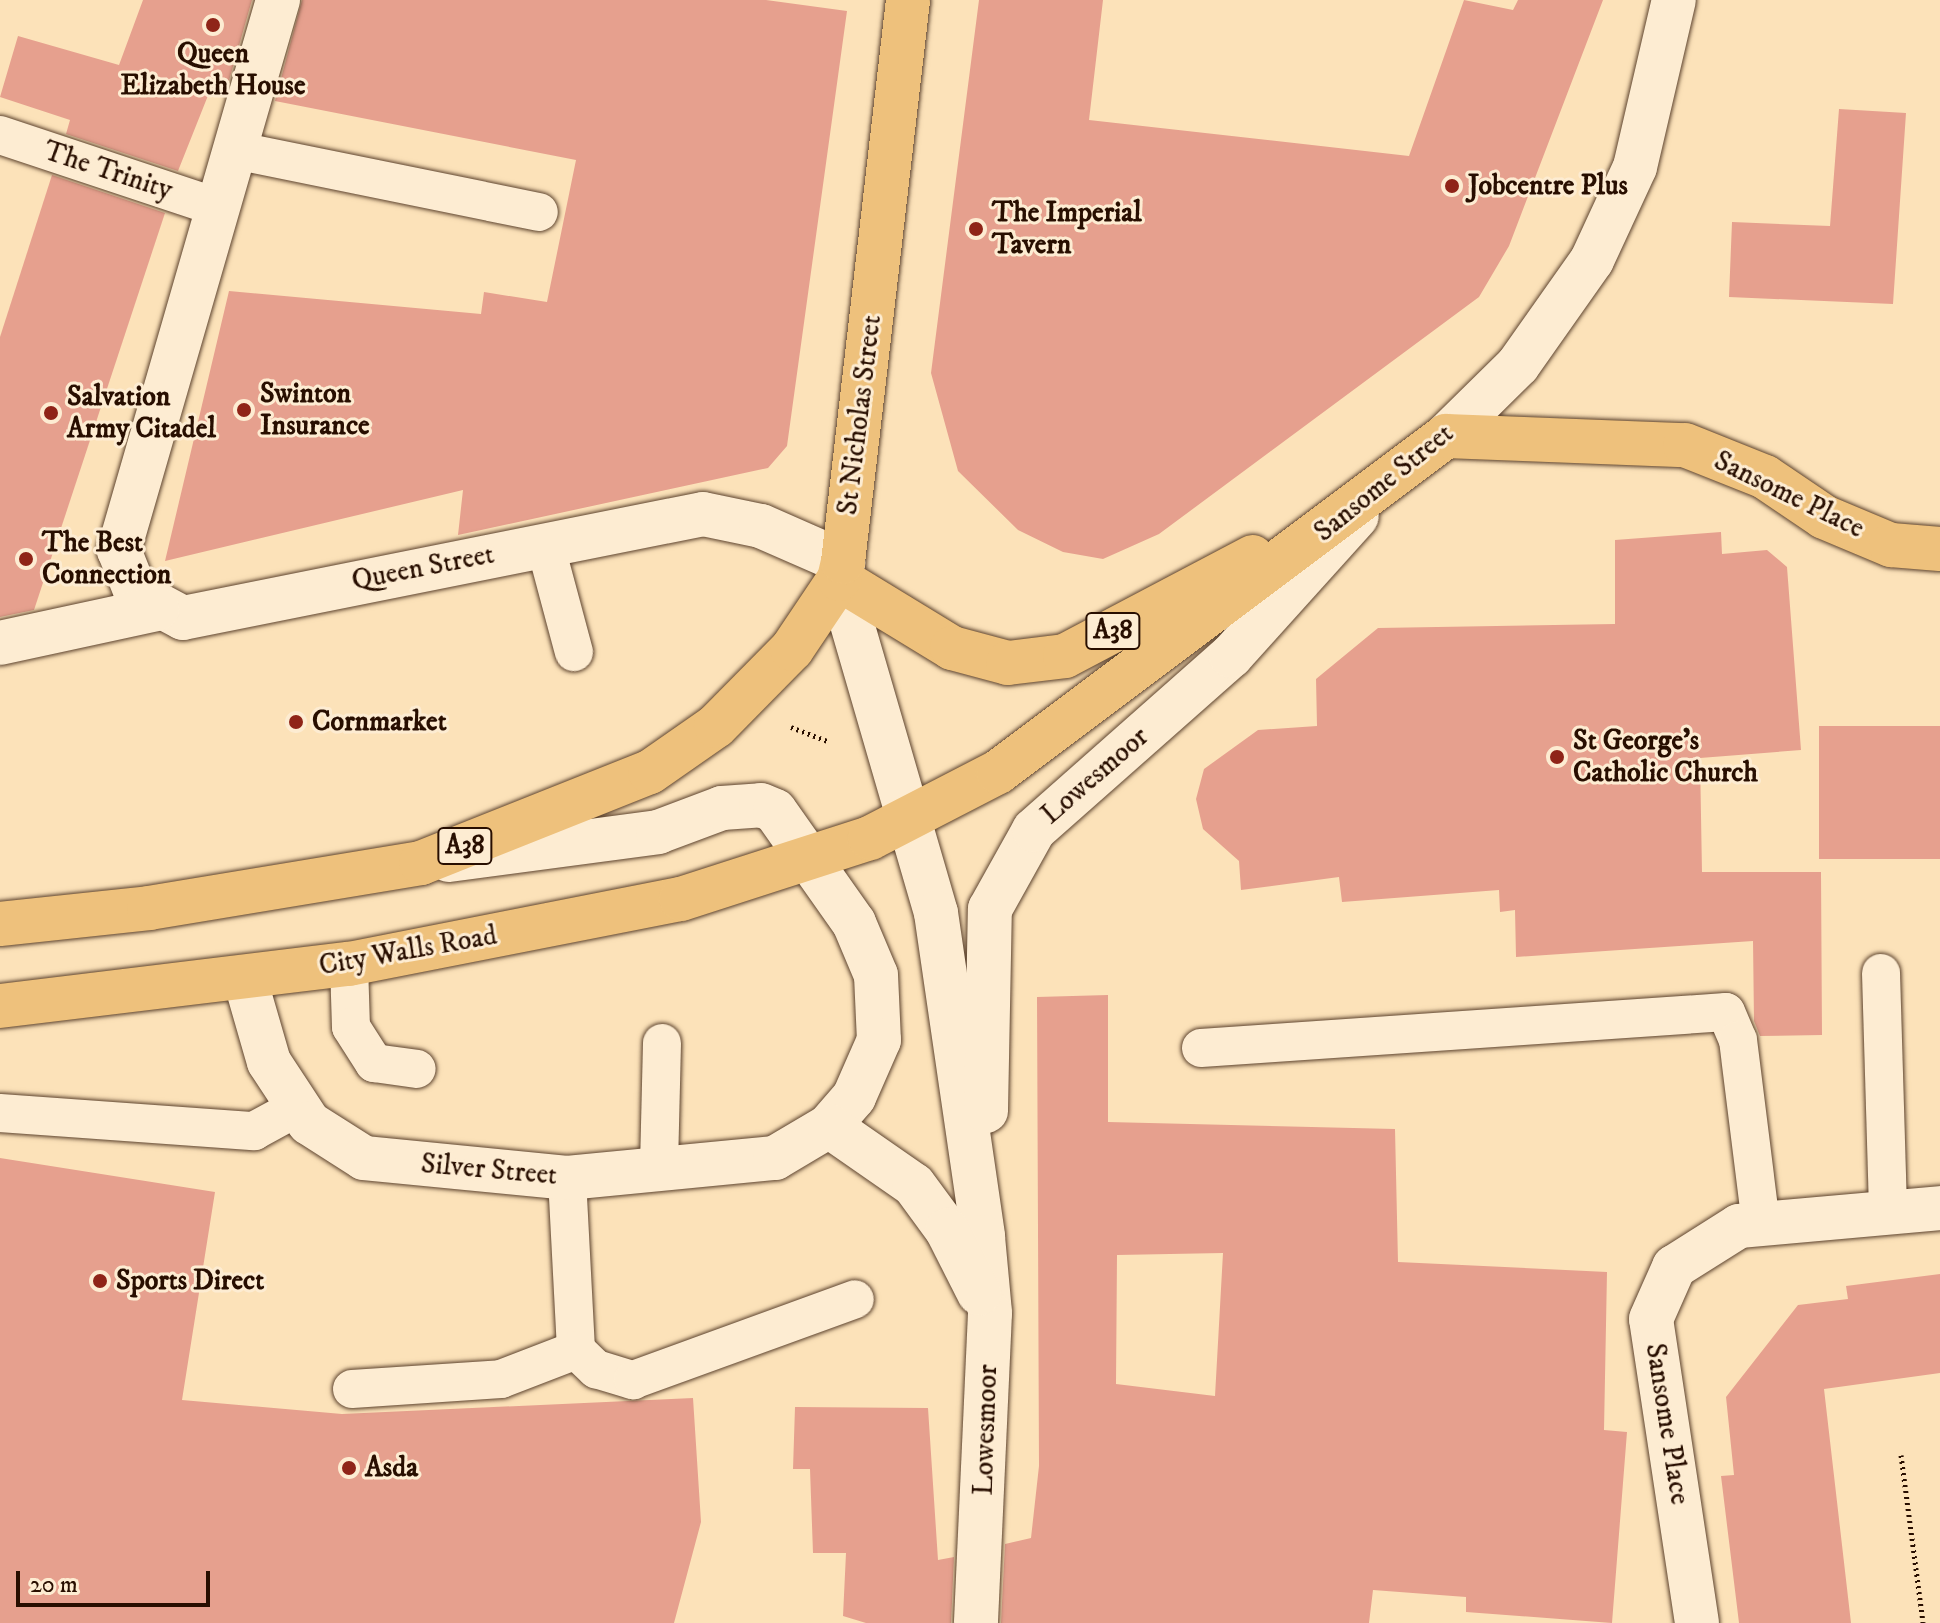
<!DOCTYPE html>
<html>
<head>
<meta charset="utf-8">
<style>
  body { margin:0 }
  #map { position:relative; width:1940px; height:1623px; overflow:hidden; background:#fce2b9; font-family:"IM FELL DW Pica",serif }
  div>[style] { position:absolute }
  .building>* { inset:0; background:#e6a08e; transform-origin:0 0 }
  .path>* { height:5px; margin-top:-2.5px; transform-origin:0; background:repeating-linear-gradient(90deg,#280e00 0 2px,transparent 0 6px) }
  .roads { filter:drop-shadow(0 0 2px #5d432e) drop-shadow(0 0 2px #5d432e) }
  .lane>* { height:38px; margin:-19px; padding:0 19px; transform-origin:19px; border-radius:19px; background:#fdecd2 }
  .street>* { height:44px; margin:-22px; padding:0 22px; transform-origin:22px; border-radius:22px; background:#fdecd2 }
  .secondary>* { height:44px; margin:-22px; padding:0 22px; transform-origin:22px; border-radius:22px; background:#fdecd2 }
  .primary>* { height:44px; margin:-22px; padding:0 22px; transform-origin:22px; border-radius:22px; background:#eec17c }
  .dots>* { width:22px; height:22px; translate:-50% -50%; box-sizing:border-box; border:4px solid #fdecd2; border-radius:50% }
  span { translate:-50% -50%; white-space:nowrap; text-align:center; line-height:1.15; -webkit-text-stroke:6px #fdecd2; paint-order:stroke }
  .shield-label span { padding:2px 6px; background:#fdecd2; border:2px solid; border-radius:6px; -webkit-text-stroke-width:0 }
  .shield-label { font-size:26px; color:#280e00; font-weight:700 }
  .poi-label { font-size:28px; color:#280e00; font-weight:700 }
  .left { translate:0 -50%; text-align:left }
  .street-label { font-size:28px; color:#280e00 }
  .scale { position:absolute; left:16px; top:1571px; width:194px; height:36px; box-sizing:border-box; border:4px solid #280e00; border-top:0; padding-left:10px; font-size:24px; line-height:28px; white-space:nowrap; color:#280e00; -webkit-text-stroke:6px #fdecd2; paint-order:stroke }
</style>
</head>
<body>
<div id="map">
  <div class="building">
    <div style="clip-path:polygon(143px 0,252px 0,226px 91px,211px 88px,178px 171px,66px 134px,70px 120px,0 97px,18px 36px,119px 65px)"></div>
    <div style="clip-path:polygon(302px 0,766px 0,847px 11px,787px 446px,768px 468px,458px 535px,463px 490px,165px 561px,229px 291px,481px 314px,484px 292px,547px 302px,576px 160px,275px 101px)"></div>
    <div style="clip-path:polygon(979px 0,1103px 0,1089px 120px,1409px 156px,1464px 0,1513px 10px,1518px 0,1603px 0,1509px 246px,1479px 297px,1159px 534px,1103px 559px,1063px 552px,1018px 530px,958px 471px,931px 373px)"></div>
    <div style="clip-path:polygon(1839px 109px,1906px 113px,1893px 304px,1729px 297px,1732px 222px,1830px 226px)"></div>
    <div style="clip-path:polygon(52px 175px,165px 213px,34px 610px,0 617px,0 337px)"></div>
    <div style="clip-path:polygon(1721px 532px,1722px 554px,1767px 550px,1787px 567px,1801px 750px,1700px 758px,1702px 872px,1821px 872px,1822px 1035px,1760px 1036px,1754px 1021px,1753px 941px,1516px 957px,1515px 910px,1500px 912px,1499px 890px,1342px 902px,1339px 877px,1241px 890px,1239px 861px,1203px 829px,1196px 799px,1204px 769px,1258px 730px,1317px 726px,1316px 679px,1378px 628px,1615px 624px,1615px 540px)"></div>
    <div style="left:1819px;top:726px;width:121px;height:133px"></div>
    <div style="clip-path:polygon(evenodd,1108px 995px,1108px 1122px,1395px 1129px,1398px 1262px,1607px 1272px,1604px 1430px,1627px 1432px,1612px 1623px,1466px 1612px,1466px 1597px,1373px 1590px,1369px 1623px,1001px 1623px,1005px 1544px,1031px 1538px,1039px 1466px,1037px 997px,1108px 995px,1223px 1253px,1215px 1396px,1116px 1384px,1117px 1255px,1223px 1253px)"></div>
    <div style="clip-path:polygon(0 1158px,215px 1192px,182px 1400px,342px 1414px,693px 1398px,701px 1522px,674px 1623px,0 1623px)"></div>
    <div style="clip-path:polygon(1940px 1274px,1940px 1373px,1824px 1389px,1851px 1623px,1739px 1623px,1721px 1476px,1734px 1475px,1726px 1397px,1798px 1305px,1848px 1299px,1846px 1286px)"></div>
    <div style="clip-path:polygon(795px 1407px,928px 1408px,938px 1560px,954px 1557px,951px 1623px,866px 1623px,843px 1616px,846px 1553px,813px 1553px,810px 1469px,793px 1469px)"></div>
  </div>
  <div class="path">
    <div style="left:791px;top:727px;width:39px;rotate:21deg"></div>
    <div style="left:1901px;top:1455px;width:169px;rotate:82.5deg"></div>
  </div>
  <div class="roads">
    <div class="lane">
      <div style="left:0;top:135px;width:229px;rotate:18.4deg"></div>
      <div style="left:234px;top:150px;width:311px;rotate:11.5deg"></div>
      <div style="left:545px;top:544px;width:112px;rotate:75deg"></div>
      <div style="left:349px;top:964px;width:63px;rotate:88.2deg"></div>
      <div style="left:351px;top:1027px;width:43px;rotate:57.4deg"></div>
      <div style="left:374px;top:1063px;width:43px;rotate:7.9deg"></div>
      <div style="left:1881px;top:973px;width:239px;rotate:88.3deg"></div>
      <div style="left:1201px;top:1048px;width:526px;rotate:-3.92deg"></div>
      <div style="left:1726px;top:1012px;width:30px;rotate:67deg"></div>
      <div style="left:1738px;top:1040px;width:185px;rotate:82.9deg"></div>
      <div style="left:0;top:1113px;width:255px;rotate:4.1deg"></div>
      <div style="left:254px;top:1131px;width:50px;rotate:-28.6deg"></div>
      <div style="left:659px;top:1166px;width:123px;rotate:-88.6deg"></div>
      <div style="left:567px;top:1178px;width:172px;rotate:87deg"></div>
      <div style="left:576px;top:1350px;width:28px;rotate:44deg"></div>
      <div style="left:596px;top:1369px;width:39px;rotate:17deg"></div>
      <div style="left:633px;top:1380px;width:236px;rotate:-20deg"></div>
      <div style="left:352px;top:1389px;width:149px;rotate:-3.8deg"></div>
      <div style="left:501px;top:1379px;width:80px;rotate:-21.1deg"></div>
    </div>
    <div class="street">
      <div style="left:278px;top:0;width:573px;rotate:106.12deg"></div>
      <div style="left:119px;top:550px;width:46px;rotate:68.4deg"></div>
      <div style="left:136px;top:593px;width:53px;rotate:28deg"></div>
      <div style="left:183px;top:618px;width:530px;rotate:-11.31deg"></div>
      <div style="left:703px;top:514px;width:59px;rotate:11.7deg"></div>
      <div style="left:761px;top:526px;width:90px;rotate:23.7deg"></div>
      <div style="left:839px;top:579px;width:348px;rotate:73.8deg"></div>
      <div style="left:936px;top:913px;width:327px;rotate:81.7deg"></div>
      <div style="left:983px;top:1237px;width:76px;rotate:84.7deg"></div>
      <div style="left:990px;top:1313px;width:310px;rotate:92.6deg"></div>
      <div style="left:0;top:643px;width:161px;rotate:-12.2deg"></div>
      <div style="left:449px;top:860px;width:211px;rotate:-7.6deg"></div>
      <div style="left:658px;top:832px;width:68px;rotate:-20.6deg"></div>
      <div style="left:722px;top:808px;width:39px;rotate:-4deg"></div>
      <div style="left:761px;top:805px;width:15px;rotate:23deg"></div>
      <div style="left:775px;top:811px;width:137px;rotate:54.8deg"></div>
      <div style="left:854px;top:923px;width:56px;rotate:67.1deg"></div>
      <div style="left:876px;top:975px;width:65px;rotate:87.4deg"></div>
      <div style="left:879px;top:1040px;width:62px;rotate:113.7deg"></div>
      <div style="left:854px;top:1097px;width:38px;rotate:131deg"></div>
      <div style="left:245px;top:979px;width:86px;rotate:73.9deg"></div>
      <div style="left:269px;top:1062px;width:73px;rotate:56.7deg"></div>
      <div style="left:309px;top:1123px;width:65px;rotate:32.5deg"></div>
      <div style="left:364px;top:1158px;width:204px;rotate:5.6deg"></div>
      <div style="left:567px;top:1178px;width:209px;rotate:-5.5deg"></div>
      <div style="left:775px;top:1158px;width:63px;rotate:-30.7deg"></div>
      <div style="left:829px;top:1126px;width:103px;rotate:34.8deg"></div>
      <div style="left:914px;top:1185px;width:56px;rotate:53.7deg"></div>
      <div style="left:947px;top:1230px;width:71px;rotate:63.1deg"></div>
      <div style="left:986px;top:1111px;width:202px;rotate:-88.9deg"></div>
      <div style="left:990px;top:909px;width:90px;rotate:-60.9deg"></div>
      <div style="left:1034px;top:830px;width:263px;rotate:-41.5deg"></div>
      <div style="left:1231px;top:656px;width:188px;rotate:-48deg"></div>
      <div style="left:1697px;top:1623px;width:307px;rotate:-98.6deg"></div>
      <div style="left:1651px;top:1319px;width:57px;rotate:-66.1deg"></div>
      <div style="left:1674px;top:1267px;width:77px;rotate:-32.2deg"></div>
      <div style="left:1739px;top:1226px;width:202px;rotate:-5.1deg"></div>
    </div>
    <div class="secondary">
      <div style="left:1446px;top:436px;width:101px;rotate:-44.6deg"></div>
      <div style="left:1518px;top:365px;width:128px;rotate:-54.8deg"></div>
      <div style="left:1592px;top:260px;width:102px;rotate:-65.2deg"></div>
      <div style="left:1635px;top:167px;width:171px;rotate:-76.9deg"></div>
    </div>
    <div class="primary">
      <div style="left:839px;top:579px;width:132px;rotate:31.4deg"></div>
      <div style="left:952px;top:648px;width:58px;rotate:15deg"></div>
      <div style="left:1008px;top:663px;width:57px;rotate:-7deg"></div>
      <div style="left:1065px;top:656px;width:212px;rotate:-27.8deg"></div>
      <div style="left:0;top:924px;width:150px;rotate:-6.1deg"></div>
      <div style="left:149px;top:908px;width:276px;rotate:-9.4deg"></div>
      <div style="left:421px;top:863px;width:246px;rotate:-21.7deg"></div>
      <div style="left:650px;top:772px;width:80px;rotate:-34.9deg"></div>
      <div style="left:716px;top:726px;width:108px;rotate:-45.4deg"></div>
      <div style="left:792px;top:649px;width:84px;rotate:-56.1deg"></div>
      <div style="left:839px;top:579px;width:17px;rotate:-77deg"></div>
      <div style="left:843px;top:562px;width:566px;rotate:-83.4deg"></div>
      <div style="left:0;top:1006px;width:352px;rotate:-6.9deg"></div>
      <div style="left:349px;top:964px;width:338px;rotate:-11.1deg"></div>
      <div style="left:681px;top:899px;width:199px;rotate:-17.9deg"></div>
      <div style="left:870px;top:838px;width:144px;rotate:-27.3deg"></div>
      <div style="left:998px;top:772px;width:560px;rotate:-36.87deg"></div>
      <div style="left:1446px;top:436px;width:239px;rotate:2.2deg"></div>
      <div style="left:1685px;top:445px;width:86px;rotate:21.8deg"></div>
      <div style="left:1765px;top:477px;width:71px;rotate:34.1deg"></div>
      <div style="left:1824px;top:517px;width:73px;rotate:22.7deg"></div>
      <div style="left:1891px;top:545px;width:49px;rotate:4.7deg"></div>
    </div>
  </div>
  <div class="dots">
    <div style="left:213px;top:25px;background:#8f2418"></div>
    <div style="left:1452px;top:186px;background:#8f2418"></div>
    <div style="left:976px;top:229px;background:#8f2418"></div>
    <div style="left:244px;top:410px;background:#8f2418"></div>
    <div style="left:51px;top:413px;background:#8f2418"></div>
    <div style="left:26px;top:559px;background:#8f2418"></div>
    <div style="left:296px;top:722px;background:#8f2418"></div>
    <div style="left:1557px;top:757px;background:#8f2418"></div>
    <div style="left:100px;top:1281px;background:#8f2418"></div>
    <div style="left:349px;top:1468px;background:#8f2418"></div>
  </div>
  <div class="shield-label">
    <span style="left:1113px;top:631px">A38</span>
    <span style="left:465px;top:846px">A38</span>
  </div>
  <div class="poi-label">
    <span style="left:213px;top:70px">Queen<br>Elizabeth House</span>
    <span class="left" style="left:1468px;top:186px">Jobcentre Plus</span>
    <span class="left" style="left:992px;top:229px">The Imperial<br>Tavern</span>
    <span class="left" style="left:260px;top:410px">Swinton<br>Insurance</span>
    <span class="left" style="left:67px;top:413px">Salvation<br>Army Citadel</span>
    <span class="left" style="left:42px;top:559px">The Best<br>Connection</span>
    <span class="left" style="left:312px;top:722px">Cornmarket</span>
    <span class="left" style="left:1573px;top:757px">St George's<br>Catholic Church</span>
    <span class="left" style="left:116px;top:1281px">Sports Direct</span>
    <span class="left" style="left:365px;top:1468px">Asda</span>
  </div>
  <div class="street-label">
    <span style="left:108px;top:171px;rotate:18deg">The Trinity</span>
    <span style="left:860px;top:415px;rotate:-83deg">St Nicholas Street</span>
    <span style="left:1384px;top:483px;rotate:-39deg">Sansome Street</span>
    <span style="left:1789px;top:495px;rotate:26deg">Sansome Place</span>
    <span style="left:423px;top:568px;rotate:-11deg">Queen Street</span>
    <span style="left:1095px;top:776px;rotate:-41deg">Lowesmoor</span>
    <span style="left:408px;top:951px;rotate:-10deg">City Walls Road</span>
    <span style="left:489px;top:1170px;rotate:5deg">Silver Street</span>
    <span style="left:1667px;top:1424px;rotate:81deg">Sansome Place</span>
    <span style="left:986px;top:1430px;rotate:-88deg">Lowesmoor</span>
  </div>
  <div class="scale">20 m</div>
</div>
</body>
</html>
